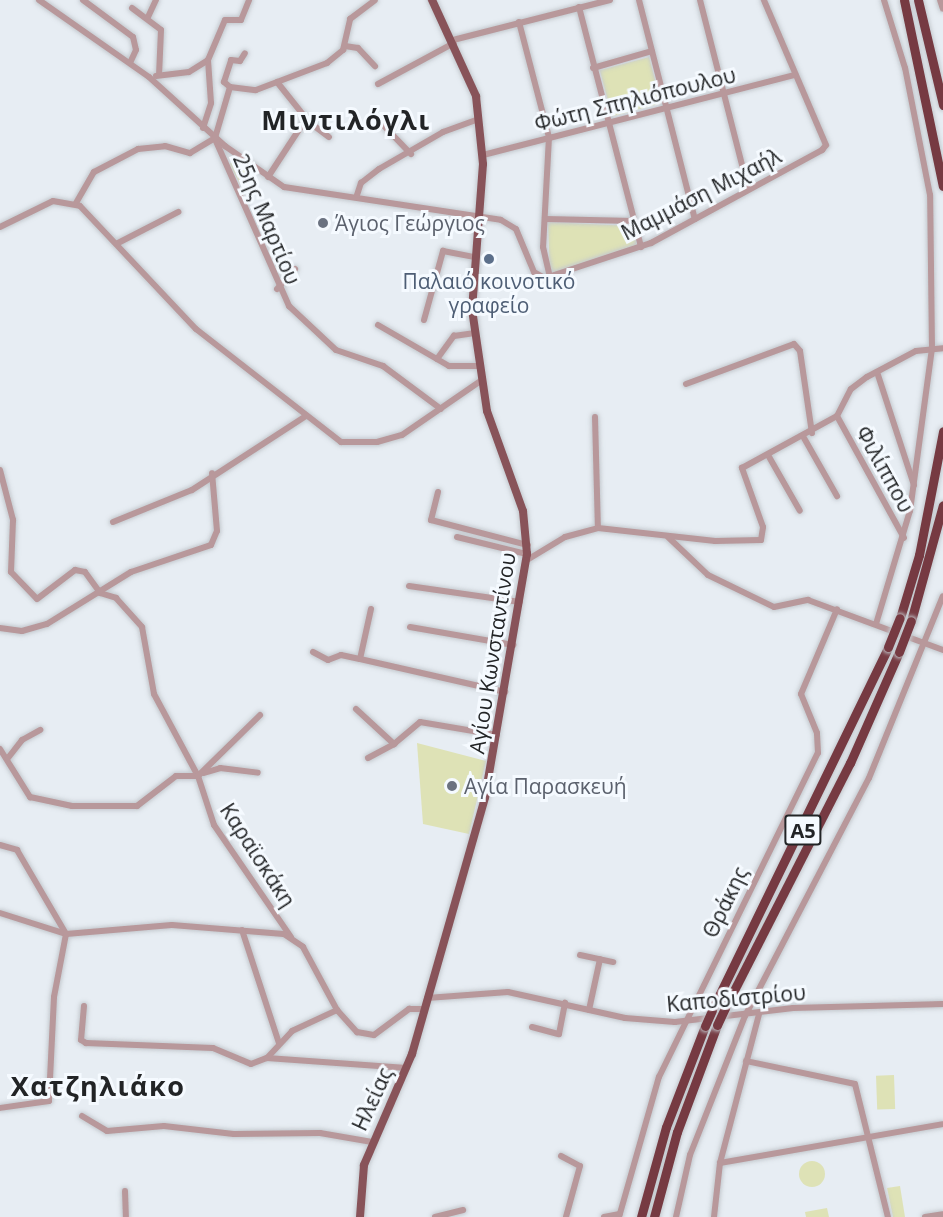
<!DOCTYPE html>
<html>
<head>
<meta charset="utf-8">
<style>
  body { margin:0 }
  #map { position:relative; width:943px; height:1217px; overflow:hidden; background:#e7edf3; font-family:"Open Sans",sans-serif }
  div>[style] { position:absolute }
  .green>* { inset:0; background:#dee2b6; transform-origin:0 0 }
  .round { border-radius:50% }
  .roads { filter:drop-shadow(0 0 2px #c4c9ce) drop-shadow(0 0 2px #c4c9ce) }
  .minor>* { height:6px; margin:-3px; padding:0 3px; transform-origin:3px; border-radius:3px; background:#b8989b }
  .major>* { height:8px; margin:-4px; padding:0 4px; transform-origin:4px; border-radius:4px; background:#885359 }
  .highway>* { height:9px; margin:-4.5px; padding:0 4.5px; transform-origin:4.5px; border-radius:4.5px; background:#763a42 }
  .bridges { filter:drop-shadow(0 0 2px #c4c9ce) drop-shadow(0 0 2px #c4c9ce) }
  .highway-bridge>* { height:9px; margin:-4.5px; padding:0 4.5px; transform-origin:4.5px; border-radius:4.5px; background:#763a42 }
  .dots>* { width:16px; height:16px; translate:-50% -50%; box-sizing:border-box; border:3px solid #f5faff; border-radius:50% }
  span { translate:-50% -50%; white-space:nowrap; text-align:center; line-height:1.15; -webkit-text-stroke:6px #f5faff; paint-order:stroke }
  .shield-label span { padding:2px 4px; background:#f5faff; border:2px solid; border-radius:4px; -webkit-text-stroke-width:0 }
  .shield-label { font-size:20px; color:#222426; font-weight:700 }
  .street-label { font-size:21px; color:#222426 }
  .worship-label { font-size:21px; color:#5b616d }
  .left { translate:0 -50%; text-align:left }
  .service-label { font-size:21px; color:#4e5e75 }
  .district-label { font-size:27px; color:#222426; font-weight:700; letter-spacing:1.5px }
</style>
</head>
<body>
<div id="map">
  <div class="green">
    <div style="left:649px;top:57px;width:48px;height:51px;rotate:75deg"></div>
    <div style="clip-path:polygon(237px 159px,253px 171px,240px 184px,229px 164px)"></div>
    <div style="clip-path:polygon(548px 222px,632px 226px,637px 245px,550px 277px)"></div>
    <div style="clip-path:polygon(417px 743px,486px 761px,469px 834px,423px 824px)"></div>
    <div style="left:894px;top:1075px;width:34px;height:18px;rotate:88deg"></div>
    <div class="round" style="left:799px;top:1161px;width:26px;height:26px"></div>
    <div style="clip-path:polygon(900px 1186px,905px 1217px,893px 1217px,887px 1188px)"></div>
    <div style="clip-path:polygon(827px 1208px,829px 1217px,806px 1217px,805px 1212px)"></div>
  </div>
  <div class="roads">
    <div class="minor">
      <div style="left:39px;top:0;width:134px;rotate:35deg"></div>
      <div style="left:149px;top:77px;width:103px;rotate:42.2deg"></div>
      <div style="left:225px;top:146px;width:72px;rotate:34.8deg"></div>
      <div style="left:284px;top:187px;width:219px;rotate:8.6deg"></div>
      <div style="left:501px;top:220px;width:17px;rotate:31deg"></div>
      <div style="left:516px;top:229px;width:47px;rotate:67.3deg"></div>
      <div style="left:534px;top:272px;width:13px;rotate:29deg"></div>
      <div style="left:545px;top:278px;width:112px;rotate:-18.3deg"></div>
      <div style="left:651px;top:243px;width:195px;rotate:-28.5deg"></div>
      <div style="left:822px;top:150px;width:6px;rotate:-51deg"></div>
      <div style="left:826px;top:145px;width:158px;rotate:-113.2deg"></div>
      <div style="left:83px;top:0;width:62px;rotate:36.5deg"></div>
      <div style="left:133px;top:37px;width:13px;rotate:77deg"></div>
      <div style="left:136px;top:50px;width:14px;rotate:115deg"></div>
      <div style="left:639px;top:0;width:226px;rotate:75.7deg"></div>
      <div style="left:700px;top:0;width:195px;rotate:75.7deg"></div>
      <div style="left:940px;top:0;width:9px;rotate:72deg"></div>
      <div style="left:579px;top:7px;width:248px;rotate:75.5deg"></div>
      <div style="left:132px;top:8px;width:36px;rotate:37deg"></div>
      <div style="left:161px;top:30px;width:45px;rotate:92.5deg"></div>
      <div style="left:148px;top:17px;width:19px;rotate:-65deg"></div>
      <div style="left:519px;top:22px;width:119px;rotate:75.4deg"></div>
      <div style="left:549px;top:137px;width:110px;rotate:93.1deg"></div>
      <div style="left:543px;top:247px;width:32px;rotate:77deg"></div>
      <div style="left:453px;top:40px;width:162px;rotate:-14.3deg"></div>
      <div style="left:345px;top:46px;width:13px;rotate:9deg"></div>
      <div style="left:358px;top:48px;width:25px;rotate:47deg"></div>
      <div style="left:593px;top:68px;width:61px;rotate:-16.1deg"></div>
      <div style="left:156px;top:76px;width:33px;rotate:-7deg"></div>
      <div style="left:189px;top:72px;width:22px;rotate:-32deg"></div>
      <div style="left:277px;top:82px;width:51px;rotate:51.3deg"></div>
      <div style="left:309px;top:122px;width:25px;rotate:37deg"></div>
      <div style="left:378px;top:84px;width:86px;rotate:-28.3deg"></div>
      <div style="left:230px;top:87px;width:26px;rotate:7deg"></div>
      <div style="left:256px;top:90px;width:76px;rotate:-20.8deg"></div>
      <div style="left:327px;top:63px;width:21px;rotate:-39deg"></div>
      <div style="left:343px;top:50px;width:32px;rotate:-77deg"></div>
      <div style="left:350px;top:19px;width:31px;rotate:-37deg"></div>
      <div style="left:384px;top:126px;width:39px;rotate:46deg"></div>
      <div style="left:203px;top:128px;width:26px;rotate:-72deg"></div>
      <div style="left:211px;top:103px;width:43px;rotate:-94deg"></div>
      <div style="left:208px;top:60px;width:43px;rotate:-67deg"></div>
      <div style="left:225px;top:20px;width:16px"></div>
      <div style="left:241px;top:20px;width:22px;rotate:-68deg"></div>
      <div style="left:215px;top:139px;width:183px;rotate:66.1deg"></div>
      <div style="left:289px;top:306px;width:64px;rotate:43.1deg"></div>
      <div style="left:336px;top:350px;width:50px;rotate:18.8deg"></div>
      <div style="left:383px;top:366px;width:72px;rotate:36.6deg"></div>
      <div style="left:483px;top:155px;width:322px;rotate:-14.4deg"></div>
      <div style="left:268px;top:177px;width:69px;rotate:-56.8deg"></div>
      <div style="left:357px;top:195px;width:13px;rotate:-72deg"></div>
      <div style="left:361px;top:183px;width:23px;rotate:-38deg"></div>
      <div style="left:379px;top:169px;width:74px;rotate:-30deg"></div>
      <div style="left:443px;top:132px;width:38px;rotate:-20deg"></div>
      <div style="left:76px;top:203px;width:36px;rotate:-60deg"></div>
      <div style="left:94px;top:172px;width:50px;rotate:-27.6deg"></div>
      <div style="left:138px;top:149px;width:27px;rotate:-6deg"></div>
      <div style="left:165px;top:146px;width:26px;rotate:16deg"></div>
      <div style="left:190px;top:153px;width:29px;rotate:-31deg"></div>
      <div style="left:215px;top:138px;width:53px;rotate:-73.6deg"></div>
      <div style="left:230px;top:87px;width:8px;rotate:-140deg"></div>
      <div style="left:224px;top:82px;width:23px;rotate:-72deg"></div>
      <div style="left:231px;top:60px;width:9px;rotate:6deg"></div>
      <div style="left:240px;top:61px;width:9px;rotate:-58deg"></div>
      <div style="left:545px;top:219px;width:89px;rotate:1.3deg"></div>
      <div style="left:0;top:227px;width:59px;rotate:-26.1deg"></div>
      <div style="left:53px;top:201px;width:27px;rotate:10deg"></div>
      <div style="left:80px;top:206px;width:169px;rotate:46.7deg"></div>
      <div style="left:196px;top:329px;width:184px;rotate:37.9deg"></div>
      <div style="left:341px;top:442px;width:36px"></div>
      <div style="left:377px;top:442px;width:26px;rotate:-16deg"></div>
      <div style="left:402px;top:435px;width:97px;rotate:-34.5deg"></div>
      <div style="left:118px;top:243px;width:68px;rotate:-27.3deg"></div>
      <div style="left:277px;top:289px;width:27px;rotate:-48deg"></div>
      <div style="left:424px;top:320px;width:72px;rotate:-74.6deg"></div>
      <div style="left:443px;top:251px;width:31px;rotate:11deg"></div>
      <div style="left:378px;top:325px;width:82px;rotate:30deg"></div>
      <div style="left:449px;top:366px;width:31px"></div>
      <div style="left:437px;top:359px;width:29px;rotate:-54deg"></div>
      <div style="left:454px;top:336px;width:21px;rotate:-8deg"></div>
      <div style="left:877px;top:372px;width:119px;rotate:71.9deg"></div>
      <div style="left:686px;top:384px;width:115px;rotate:-20.3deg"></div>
      <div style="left:794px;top:344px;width:9px;rotate:49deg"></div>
      <div style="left:800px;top:351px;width:83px;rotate:81.7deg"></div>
      <div style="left:837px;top:416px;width:139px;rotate:61.2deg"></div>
      <div style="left:595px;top:417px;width:111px;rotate:88.5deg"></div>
      <div style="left:804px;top:438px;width:67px;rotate:60.4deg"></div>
      <div style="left:768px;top:455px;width:64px;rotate:60.3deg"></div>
      <div style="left:0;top:470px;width:52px;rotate:75.4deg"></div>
      <div style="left:13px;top:520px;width:52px;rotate:92.2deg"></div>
      <div style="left:11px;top:572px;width:37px;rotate:46deg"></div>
      <div style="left:37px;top:599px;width:48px;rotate:-37.3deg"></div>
      <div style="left:75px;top:570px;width:10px;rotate:11deg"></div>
      <div style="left:85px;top:572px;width:26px;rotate:54deg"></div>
      <div style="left:438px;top:492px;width:29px;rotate:104deg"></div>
      <div style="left:431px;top:520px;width:100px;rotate:14.5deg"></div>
      <div style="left:113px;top:522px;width:85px;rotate:-22.1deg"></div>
      <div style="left:192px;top:490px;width:136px;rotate:-33deg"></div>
      <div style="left:457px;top:537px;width:72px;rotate:13.7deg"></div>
      <div style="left:668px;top:537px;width:55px;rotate:43.5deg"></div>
      <div style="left:708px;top:575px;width:73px;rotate:25.9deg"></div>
      <div style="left:774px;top:607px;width:35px;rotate:-12deg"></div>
      <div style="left:808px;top:600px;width:144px;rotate:20.3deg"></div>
      <div style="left:527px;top:560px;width:44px;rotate:-31.2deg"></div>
      <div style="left:565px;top:537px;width:34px;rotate:-15deg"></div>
      <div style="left:598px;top:528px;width:118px;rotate:6.3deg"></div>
      <div style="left:715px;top:541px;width:46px;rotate:-1.2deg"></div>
      <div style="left:761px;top:540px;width:13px;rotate:-81deg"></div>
      <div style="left:763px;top:527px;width:63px;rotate:-109.6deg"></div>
      <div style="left:742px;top:468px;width:108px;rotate:-28.7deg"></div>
      <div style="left:837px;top:416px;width:30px;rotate:-63deg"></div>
      <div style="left:851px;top:389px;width:20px;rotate:-37deg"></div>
      <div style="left:867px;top:377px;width:55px;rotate:-28deg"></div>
      <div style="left:916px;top:351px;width:27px;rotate:-6deg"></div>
      <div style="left:409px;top:586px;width:112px;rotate:8.2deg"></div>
      <div style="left:100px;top:593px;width:17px;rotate:17deg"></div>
      <div style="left:116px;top:598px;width:39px;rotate:48deg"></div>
      <div style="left:142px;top:627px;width:68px;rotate:79.8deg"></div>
      <div style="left:154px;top:694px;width:93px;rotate:61.8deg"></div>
      <div style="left:371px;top:609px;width:51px;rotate:102.4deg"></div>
      <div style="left:360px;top:659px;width:149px;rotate:12.8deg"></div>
      <div style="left:876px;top:624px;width:118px;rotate:-73.3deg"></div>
      <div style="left:910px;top:511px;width:163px;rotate:-82.3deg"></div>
      <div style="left:932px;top:349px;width:154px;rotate:-90.7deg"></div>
      <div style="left:930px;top:195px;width:129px;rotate:-101.1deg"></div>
      <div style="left:905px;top:68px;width:71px;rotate:-107.2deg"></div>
      <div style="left:410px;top:627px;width:105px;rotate:9.9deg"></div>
      <div style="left:0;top:628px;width:22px;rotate:8deg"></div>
      <div style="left:22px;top:631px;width:26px;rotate:-16deg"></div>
      <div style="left:47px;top:624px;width:99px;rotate:-31.8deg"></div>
      <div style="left:131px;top:572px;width:84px;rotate:-18.6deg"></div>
      <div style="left:211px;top:545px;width:15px;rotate:-67deg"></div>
      <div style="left:217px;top:531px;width:58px;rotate:-94.9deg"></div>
      <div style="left:313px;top:652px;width:17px;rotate:28deg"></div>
      <div style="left:328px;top:660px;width:14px;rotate:-21deg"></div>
      <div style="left:341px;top:655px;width:19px;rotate:12deg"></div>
      <div style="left:356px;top:709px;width:52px;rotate:42.6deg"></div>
      <div style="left:394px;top:744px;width:34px;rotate:-40deg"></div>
      <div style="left:420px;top:722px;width:78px;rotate:9.6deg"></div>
      <div style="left:0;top:749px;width:57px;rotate:58deg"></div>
      <div style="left:30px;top:797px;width:43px;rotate:12.1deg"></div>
      <div style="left:72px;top:806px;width:65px"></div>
      <div style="left:137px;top:806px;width:49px;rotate:-37.6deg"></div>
      <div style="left:176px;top:776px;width:22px"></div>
      <div style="left:198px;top:776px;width:52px;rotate:71.9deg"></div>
      <div style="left:214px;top:825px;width:136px;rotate:55.5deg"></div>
      <div style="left:8px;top:758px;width:23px;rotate:-52deg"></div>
      <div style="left:22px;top:740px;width:21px;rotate:-29deg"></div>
      <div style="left:368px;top:758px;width:30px;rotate:-28deg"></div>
      <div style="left:204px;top:773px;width:17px;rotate:-17deg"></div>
      <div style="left:220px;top:768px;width:38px;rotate:7deg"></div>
      <div style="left:198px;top:776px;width:87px;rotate:-44.5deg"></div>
      <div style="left:0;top:845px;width:18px;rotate:16deg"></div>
      <div style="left:17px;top:850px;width:97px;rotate:59.7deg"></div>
      <div style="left:66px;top:934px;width:64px;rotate:100.8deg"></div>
      <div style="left:54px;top:997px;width:104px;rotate:92.8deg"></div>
      <div style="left:49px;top:1101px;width:49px;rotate:171.9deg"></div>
      <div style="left:0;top:913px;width:69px;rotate:17.7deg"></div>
      <div style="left:66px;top:934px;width:106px;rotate:-4.9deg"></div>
      <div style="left:172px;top:925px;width:112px;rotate:4.6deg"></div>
      <div style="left:284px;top:934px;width:23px;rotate:34deg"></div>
      <div style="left:303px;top:947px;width:72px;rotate:61.6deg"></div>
      <div style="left:337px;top:1010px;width:30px;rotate:48deg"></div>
      <div style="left:357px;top:1032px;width:17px;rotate:10deg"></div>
      <div style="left:374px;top:1035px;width:44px;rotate:-36.6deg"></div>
      <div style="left:409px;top:1009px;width:16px"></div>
      <div style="left:242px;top:930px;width:119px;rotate:71.9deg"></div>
      <div style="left:580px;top:955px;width:34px;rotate:12deg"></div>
      <div style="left:427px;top:998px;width:81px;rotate:-4.2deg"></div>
      <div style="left:508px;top:992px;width:120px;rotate:12.5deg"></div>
      <div style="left:625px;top:1018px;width:50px;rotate:4.6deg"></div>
      <div style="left:675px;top:1022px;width:119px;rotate:-6.8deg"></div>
      <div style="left:793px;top:1008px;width:150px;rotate:-1.5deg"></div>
      <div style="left:84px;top:1006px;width:34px;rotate:95deg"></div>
      <div style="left:81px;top:1040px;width:6px;rotate:31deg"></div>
      <div style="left:86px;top:1043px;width:127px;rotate:2.3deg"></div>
      <div style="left:213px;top:1048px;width:41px;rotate:22.8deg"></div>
      <div style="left:251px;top:1064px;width:17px;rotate:-21deg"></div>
      <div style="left:267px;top:1058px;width:140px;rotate:4.1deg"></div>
      <div style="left:589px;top:1010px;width:52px;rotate:-77.8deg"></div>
      <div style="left:532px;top:1027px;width:28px;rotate:15deg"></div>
      <div style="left:559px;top:1034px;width:32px;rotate:-79deg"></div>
      <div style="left:267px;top:1058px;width:37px;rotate:-47deg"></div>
      <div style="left:292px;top:1031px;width:50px;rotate:-25deg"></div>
      <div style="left:746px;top:1061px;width:111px;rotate:11.9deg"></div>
      <div style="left:855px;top:1084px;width:137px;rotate:76.1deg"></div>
      <div style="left:82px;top:1116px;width:29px;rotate:31deg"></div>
      <div style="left:107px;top:1131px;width:57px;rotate:-5deg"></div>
      <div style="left:164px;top:1126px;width:70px;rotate:6.5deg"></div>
      <div style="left:234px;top:1134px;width:86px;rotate:-0.7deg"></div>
      <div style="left:320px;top:1133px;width:53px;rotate:9.8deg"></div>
      <div style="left:561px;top:1156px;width:21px;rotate:28deg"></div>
      <div style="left:580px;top:1166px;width:53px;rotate:105.4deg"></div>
      <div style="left:720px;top:1163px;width:226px;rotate:-9.9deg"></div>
      <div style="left:125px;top:1191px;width:26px;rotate:88deg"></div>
      <div style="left:435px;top:1217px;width:29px;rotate:-14deg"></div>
      <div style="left:604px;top:1217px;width:16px;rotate:-11deg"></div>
      <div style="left:619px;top:1217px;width:146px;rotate:-74.1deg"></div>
      <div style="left:659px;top:1077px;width:361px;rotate:-63.9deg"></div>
      <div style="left:818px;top:753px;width:20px;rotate:-93deg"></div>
      <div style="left:817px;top:733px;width:42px;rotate:-112.3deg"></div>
      <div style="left:801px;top:694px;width:92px;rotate:-67deg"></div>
      <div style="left:676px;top:1217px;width:64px;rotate:-77.3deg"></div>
      <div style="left:690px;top:1155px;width:149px;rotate:-68.4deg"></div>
      <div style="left:745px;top:1016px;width:268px;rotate:-62.5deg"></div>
      <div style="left:869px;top:778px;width:196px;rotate:-67.9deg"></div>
      <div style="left:714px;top:1217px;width:54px;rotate:-83.7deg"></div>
      <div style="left:720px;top:1163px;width:154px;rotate:-75.3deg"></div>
      <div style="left:925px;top:1217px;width:18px;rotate:-9deg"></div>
    </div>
    <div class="major">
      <div style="left:360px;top:1217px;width:52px;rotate:-85.6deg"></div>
      <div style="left:364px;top:1165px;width:121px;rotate:-66.6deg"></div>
      <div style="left:412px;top:1054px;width:267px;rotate:-74.1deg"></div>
      <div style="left:485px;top:797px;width:247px;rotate:-80.2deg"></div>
      <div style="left:527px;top:554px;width:43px;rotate:-95.3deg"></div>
      <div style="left:523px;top:511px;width:106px;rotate:-109.8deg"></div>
      <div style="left:487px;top:411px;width:102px;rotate:-98.4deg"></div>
      <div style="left:472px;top:310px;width:146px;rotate:-85.7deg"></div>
      <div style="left:483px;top:164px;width:68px;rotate:-95.9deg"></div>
      <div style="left:476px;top:96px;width:106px;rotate:-114.6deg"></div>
    </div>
    <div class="highway">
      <div style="left:904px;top:0;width:190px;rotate:78.2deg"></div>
      <div style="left:918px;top:0;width:108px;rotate:76.6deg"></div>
      <div style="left:900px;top:618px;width:66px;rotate:-73.2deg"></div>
      <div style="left:919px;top:555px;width:126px;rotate:-79deg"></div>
      <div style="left:911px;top:621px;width:120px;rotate:-74.6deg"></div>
      <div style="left:725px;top:1008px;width:275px;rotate:-63deg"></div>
      <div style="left:850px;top:763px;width:121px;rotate:-66.2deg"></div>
      <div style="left:712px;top:1010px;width:403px;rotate:-64.1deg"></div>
      <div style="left:641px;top:1217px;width:93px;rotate:-74.5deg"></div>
      <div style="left:666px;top:1127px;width:108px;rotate:-68.9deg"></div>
      <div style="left:654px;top:1217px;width:88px;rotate:-74.9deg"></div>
      <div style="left:677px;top:1132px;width:114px;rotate:-69.5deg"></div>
    </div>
  </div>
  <div class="bridges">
    <div class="highway-bridge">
      <div style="left:888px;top:647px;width:31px;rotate:-68deg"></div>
      <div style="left:899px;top:652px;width:33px;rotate:-69deg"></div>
      <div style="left:717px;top:1025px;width:19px;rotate:-65deg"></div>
      <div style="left:705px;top:1026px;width:17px;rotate:-66deg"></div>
    </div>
  </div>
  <div class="dots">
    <div style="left:323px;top:223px;background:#6b7280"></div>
    <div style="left:489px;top:259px;background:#5c6f8a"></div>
    <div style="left:452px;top:786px;background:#6b7280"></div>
  </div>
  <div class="shield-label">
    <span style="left:803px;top:830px">Α5</span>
  </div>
  <div class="street-label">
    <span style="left:635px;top:99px;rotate:-14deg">Φώτη Σπηλιόπουλου</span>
    <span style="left:701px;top:194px;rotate:-27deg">Μαμμάση Μιχαήλ</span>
    <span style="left:267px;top:219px;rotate:67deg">25ης Μαρτίου</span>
    <span style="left:885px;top:469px;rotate:61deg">Φιλίππου</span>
    <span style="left:492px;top:653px;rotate:-81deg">Αγίου Κωνσταντίνου</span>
    <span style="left:258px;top:855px;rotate:57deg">Καραϊσκάκη</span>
    <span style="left:725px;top:902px;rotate:-64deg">Θράκης</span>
    <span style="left:736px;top:998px;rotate:-5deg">Καποδιστρίου</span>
    <span style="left:372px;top:1099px;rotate:-65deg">Ηλείας</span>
  </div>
  <div class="worship-label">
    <span class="left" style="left:335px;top:223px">Άγιος Γεώργιος</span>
    <span class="left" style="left:464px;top:786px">Αγία Παρασκευή</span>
  </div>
  <div class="service-label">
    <span style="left:489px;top:293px">Παλαιό κοινοτικό<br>γραφείο</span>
  </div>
  <div class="district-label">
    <span style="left:346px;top:120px">Μιντιλόγλι</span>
    <span style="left:98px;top:1086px">Χατζηλιάκο</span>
  </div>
</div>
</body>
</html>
